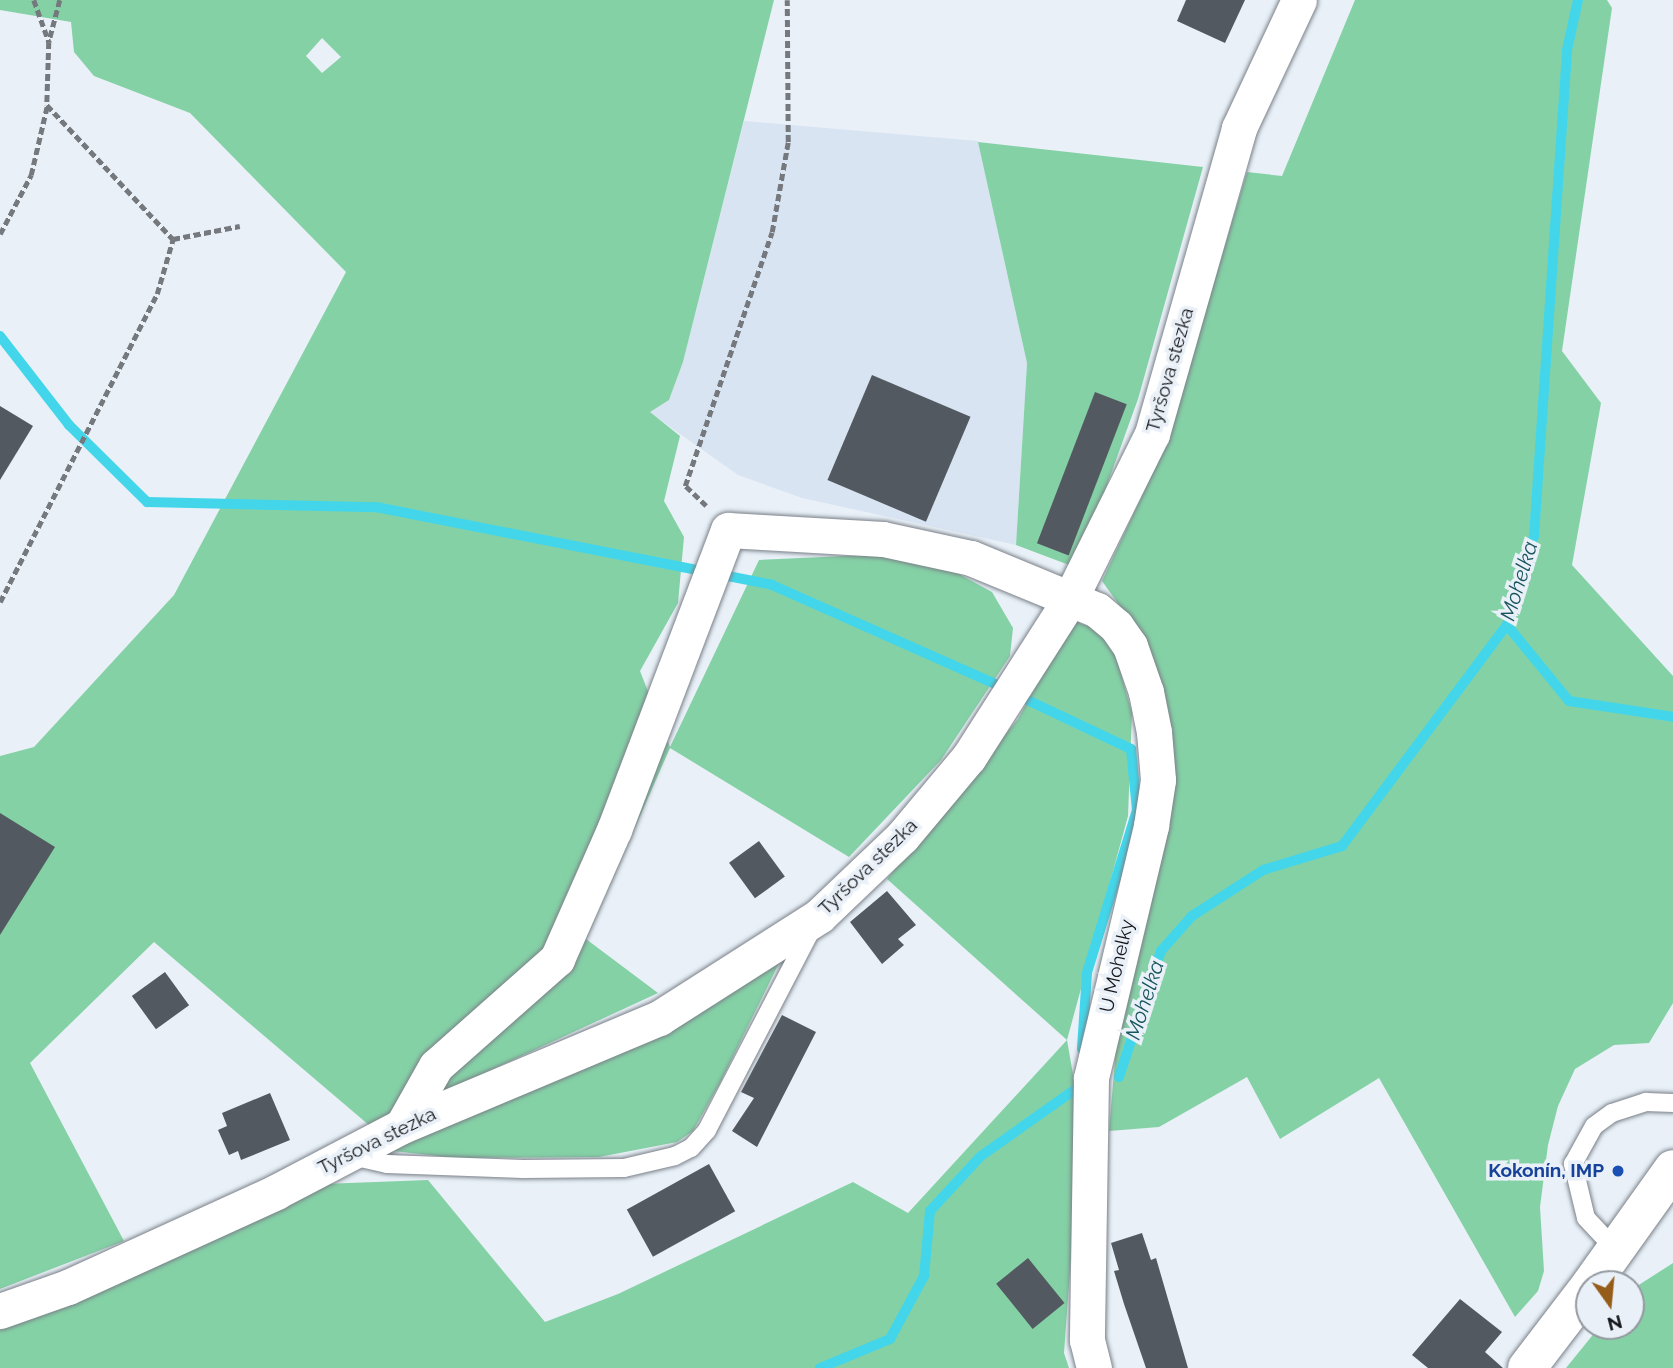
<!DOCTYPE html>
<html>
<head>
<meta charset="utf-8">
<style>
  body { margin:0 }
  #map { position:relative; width:1673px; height:1368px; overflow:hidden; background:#e9f0f8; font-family:Raleway,sans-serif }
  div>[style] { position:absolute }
  .built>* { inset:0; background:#d9e4f3 }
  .green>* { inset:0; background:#85d1a6 }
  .stream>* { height:10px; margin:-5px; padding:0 5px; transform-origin:5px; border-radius:5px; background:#43d6ea }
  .building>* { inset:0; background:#535960; transform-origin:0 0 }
  .path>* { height:4.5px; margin-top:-2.25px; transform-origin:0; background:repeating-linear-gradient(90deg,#75797e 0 7px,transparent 0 10.5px) }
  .roads { filter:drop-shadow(0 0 2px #7a8088) drop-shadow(0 0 2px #7a8088) }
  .service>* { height:18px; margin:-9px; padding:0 9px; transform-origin:9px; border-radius:9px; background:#fff }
  .minor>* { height:35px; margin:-17.5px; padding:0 17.5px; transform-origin:17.5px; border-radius:17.5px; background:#fff }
  .tertiary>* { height:38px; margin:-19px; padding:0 19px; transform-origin:19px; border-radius:19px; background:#fff }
  .dots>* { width:19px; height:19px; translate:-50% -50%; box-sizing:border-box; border:4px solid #e9f0f8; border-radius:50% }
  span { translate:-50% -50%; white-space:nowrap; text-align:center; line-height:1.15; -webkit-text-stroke:7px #e9f0f8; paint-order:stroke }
  .street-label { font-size:19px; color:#141619 }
  .transit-label { font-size:19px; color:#164399; font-weight:700 }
  .right { translate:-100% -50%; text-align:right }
  .water-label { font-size:21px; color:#18555d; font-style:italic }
  .north { position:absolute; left:1575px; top:1270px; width:70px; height:70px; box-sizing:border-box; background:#e9f0f8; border:2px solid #94999f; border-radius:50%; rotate:165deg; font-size:19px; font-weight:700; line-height:28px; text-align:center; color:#141619 }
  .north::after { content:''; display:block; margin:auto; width:24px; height:32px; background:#965c1a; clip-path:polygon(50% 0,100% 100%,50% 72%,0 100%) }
</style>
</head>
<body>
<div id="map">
  <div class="built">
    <div style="clip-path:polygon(744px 121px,978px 141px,1027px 363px,1016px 545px,802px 498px,738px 475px,649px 412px,669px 400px,683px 362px)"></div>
  </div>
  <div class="green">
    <div style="clip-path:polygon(evenodd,0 0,774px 0,683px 362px,669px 400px,650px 412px,680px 436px,664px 501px,684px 537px,678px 603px,640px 671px,670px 747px,759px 560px,889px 554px,959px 574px,992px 592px,1013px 628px,1010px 656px,941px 760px,849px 857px,670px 748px,586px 939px,658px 993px,370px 1126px,154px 942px,30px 1063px,124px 1241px,0 1289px,0 756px,34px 747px,174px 595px,346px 272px,190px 113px,94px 76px,74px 52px,71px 22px,0 10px,0 0,322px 38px,341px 57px,322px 73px,306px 56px,322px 38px)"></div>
    <div style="clip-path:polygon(1355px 0,1607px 0,1612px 8px,1562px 351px,1601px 403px,1572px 565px,1673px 676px,1673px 1003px,1649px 1043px,1614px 1045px,1575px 1069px,1558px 1106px,1548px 1145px,1540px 1207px,1544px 1271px,1538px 1291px,1515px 1317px,1379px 1078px,1280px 1139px,1247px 1077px,1159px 1127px,1109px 1131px,1119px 1013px,1170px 774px,1165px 695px,1134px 626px,1102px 581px,1163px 451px,1247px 172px,1282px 176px)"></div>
    <div style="clip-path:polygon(978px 142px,1203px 167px,1138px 399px,1077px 568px,1016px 545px,1027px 363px)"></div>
    <div style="clip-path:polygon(1071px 620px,1096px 629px,1114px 649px,1132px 713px,1128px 816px,1067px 1040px,1081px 1120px,1064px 1353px,1069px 1368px,0 1368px,0 1330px,63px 1306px,323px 1184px,428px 1180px,545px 1322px,618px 1294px,853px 1182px,908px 1213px,1067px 1040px,887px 879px,1018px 719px)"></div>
    <div style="clip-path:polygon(784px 953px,721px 1081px,693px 1131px,677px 1142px,599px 1157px,455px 1158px,385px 1150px)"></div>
    <div style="clip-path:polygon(1673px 1263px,1673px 1368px,1566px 1368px,1600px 1326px,1631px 1326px,1631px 1290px)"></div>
  </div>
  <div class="stream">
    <div style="left:0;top:336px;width:113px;rotate:52.2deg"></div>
    <div style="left:69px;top:425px;width:110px;rotate:44.6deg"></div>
    <div style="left:147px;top:502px;width:229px;rotate:1.3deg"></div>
    <div style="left:376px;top:507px;width:404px;rotate:11.1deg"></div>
    <div style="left:772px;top:585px;width:247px;rotate:23.9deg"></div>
    <div style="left:1507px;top:625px;width:98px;rotate:50.8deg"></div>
    <div style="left:1569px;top:701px;width:105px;rotate:8.7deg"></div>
    <div style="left:1021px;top:697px;width:122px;rotate:25.3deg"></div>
    <div style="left:1131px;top:749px;width:61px;rotate:84.4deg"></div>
    <div style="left:1137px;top:810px;width:170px;rotate:107.1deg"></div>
    <div style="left:1087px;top:973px;width:76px;rotate:93.8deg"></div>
    <div style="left:1119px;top:1077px;width:133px;rotate:-71.6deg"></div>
    <div style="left:1161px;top:951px;width:47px;rotate:-48.5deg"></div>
    <div style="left:1192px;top:916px;width:85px;rotate:-32.9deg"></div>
    <div style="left:1263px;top:870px;width:83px;rotate:-16.9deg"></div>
    <div style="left:1342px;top:846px;width:276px;rotate:-53.3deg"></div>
    <div style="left:1507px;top:625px;width:93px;rotate:-73.1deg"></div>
    <div style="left:1534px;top:536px;width:487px;rotate:-86.1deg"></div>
    <div style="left:1567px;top:50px;width:51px;rotate:-77.6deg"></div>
    <div style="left:820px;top:1368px;width:76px;rotate:-22.5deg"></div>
    <div style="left:890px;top:1339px;width:72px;rotate:-61.6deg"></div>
    <div style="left:924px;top:1276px;width:65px;rotate:-84.7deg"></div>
    <div style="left:930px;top:1211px;width:75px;rotate:-47.2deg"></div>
    <div style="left:981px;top:1156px;width:121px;rotate:-35.3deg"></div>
  </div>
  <div class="building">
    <div style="clip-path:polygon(1186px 0,1245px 0,1225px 43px,1177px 21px)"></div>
    <div style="left:872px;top:375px;width:107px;height:114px;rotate:23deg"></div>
    <div style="left:1095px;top:392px;width:34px;height:162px;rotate:21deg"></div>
    <div style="clip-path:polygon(0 406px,33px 426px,0 480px)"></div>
    <div style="clip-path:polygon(0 813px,55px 847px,0 935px)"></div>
    <div style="left:759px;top:841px;width:44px;height:37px;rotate:54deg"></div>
    <div style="clip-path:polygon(887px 891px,916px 925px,898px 939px,904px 945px,882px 964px,850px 922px)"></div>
    <div style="left:165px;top:972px;width:41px;height:41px;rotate:54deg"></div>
    <div style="clip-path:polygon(782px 1015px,816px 1032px,757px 1147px,732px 1131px,754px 1098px,741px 1092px)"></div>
    <div style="clip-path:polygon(270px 1093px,290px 1140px,241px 1160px,238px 1151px,229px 1155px,218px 1130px,227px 1126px,222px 1113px)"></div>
    <div style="left:709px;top:1164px;width:54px;height:94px;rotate:61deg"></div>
    <div style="clip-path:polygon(1142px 1233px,1151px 1260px,1156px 1258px,1188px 1368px,1146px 1368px,1124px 1304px,1114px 1271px,1119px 1270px,1111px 1243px)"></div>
    <div style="left:1028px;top:1258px;width:58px;height:41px;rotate:51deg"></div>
    <div style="clip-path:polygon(1460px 1299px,1502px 1332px,1485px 1352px,1503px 1368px,1428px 1368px,1412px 1355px)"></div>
  </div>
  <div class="path">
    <div style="left:34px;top:0;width:45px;rotate:70.3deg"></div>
    <div style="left:60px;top:0;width:43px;rotate:104.7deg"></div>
    <div style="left:49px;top:42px;width:63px;rotate:91.8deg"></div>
    <div style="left:47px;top:105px;width:184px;rotate:46.8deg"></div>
    <div style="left:0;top:234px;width:67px;rotate:-62.3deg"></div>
    <div style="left:31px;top:175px;width:71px;rotate:-76.9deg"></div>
    <div style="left:173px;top:239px;width:68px;rotate:-11deg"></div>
    <div style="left:706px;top:506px;width:29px;rotate:-136deg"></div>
    <div style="left:685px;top:486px;width:268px;rotate:-71.1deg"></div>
    <div style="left:772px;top:232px;width:91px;rotate:-79.9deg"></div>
    <div style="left:788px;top:142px;width:142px;rotate:-90.4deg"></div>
    <div style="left:0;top:602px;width:346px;rotate:-63deg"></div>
    <div style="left:157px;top:294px;width:57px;rotate:-73.8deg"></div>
  </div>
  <div class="roads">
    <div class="service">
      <div style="left:352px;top:1156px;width:36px;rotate:13deg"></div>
      <div style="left:387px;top:1164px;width:136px;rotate:2.1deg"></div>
      <div style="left:523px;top:1169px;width:101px;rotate:-0.6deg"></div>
      <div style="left:624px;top:1168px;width:52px;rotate:-13.2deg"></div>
      <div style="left:675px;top:1156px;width:18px;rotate:-27deg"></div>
      <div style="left:691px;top:1148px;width:24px;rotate:-48deg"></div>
      <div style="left:707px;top:1130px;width:228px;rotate:-62.5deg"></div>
      <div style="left:1616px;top:1250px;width:44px;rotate:-133.2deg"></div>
      <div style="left:1586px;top:1218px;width:56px;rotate:-103.5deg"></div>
      <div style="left:1573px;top:1164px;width:43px;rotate:-61.1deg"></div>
      <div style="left:1594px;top:1126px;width:22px;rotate:-36deg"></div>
      <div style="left:1612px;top:1113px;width:36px;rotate:-18deg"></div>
      <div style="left:1646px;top:1102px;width:27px;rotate:2deg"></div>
    </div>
    <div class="minor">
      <div style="left:402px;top:1126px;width:69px;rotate:-60.5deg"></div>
      <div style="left:436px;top:1066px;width:162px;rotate:-41.5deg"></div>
      <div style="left:557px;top:959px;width:141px;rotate:-66.2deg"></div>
      <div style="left:614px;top:830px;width:321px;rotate:-69.2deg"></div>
      <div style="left:728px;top:530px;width:155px;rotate:3.3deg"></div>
      <div style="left:883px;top:539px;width:90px;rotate:12.2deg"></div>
      <div style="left:971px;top:558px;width:136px;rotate:22.4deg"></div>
      <div style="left:1097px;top:610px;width:25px;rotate:40deg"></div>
      <div style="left:1116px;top:626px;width:24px;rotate:55deg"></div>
      <div style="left:1130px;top:646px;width:49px;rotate:70.8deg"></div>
      <div style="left:1146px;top:692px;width:41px;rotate:78.7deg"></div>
      <div style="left:1154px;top:732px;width:48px;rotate:85.2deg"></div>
      <div style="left:1158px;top:780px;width:47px;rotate:98.7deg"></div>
      <div style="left:1151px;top:826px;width:259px;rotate:103.4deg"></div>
      <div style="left:1091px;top:1078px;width:262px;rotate:90.9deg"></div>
      <div style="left:1087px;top:1340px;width:29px;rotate:76deg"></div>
      <div style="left:0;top:1311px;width:72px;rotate:-19.4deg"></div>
      <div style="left:68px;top:1287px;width:229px;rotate:-24.5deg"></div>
      <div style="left:276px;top:1192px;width:142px;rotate:-27.6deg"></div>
      <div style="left:402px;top:1126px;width:279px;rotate:-22.8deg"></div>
      <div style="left:659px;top:1018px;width:190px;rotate:-32.5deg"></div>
      <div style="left:819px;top:916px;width:115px;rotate:-43.6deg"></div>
      <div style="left:902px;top:837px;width:104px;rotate:-50.1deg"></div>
      <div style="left:969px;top:757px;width:188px;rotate:-57.4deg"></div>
      <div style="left:1070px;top:599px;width:184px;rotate:-63.6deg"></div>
      <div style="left:1152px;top:434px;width:318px;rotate:-74.1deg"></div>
      <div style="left:1239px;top:128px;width:141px;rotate:-64.9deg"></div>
    </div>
    <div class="tertiary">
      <div style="left:1591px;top:1284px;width:141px;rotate:-54.5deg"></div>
      <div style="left:1527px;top:1368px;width:102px;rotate:-52.6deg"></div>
    </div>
  </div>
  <div class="dots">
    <div style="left:1618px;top:1171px;background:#1a4fb4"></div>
  </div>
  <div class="street-label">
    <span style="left:1170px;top:370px;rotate:-74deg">Tyršova stezka</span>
    <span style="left:868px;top:867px;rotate:-44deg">Tyršova stezka</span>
    <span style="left:1117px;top:966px;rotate:-77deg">U Mohelky</span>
    <span style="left:377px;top:1141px;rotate:-26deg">Tyršova stezka</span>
  </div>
  <div class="transit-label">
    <span class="right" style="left:1604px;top:1171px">Kokonín, IMP</span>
  </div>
  <div class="water-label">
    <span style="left:1519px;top:581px;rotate:-73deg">Mohelka</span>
    <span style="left:1145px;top:1000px;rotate:-72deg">Mohelka</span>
  </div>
  <div class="north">N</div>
</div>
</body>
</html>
